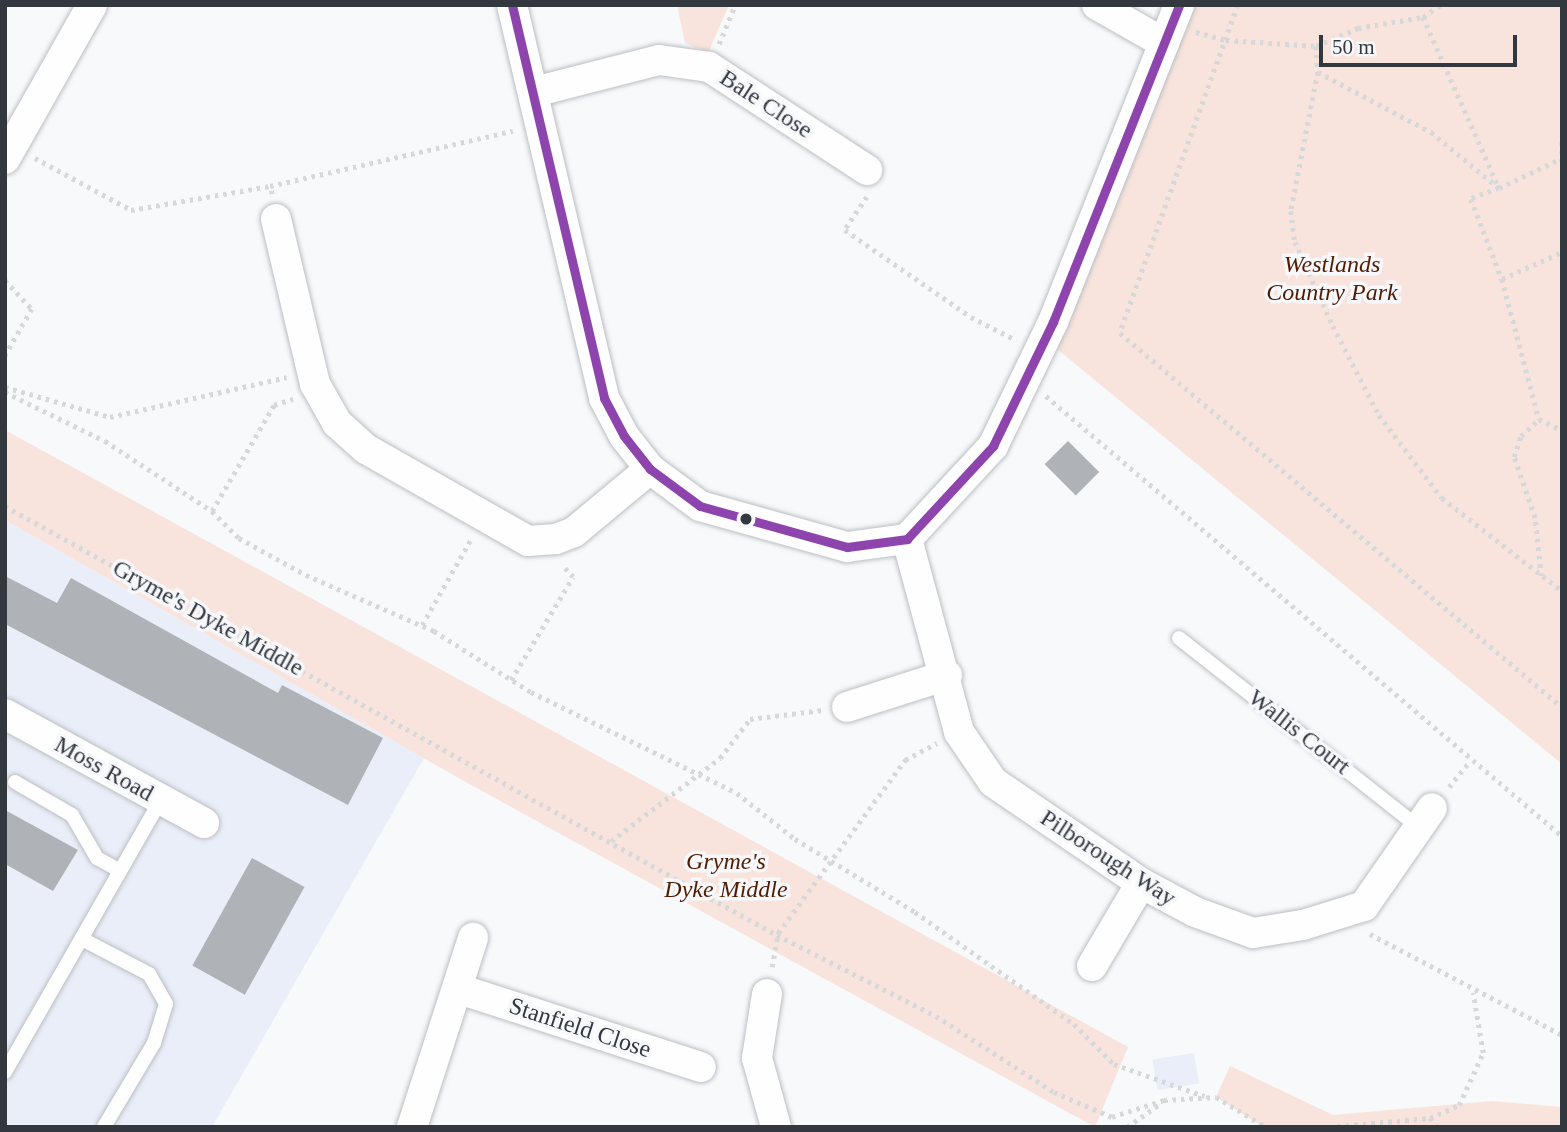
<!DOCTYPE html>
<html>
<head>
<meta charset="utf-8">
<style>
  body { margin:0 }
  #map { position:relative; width:1567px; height:1132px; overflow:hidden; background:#f7f9fb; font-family:Georgia,serif }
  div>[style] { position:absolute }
  .built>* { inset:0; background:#e9eef8; transform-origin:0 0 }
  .green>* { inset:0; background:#f8e4dc }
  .building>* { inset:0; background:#afb2b6; transform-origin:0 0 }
  .path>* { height:4.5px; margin-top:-2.25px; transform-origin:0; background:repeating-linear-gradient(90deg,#d6d8d9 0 3.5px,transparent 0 8.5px) }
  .roads { filter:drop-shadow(0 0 2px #bcbfc3) drop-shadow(0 0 2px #bcbfc3) }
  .lane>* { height:14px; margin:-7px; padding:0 7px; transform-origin:7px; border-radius:7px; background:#fefefe }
  .street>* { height:30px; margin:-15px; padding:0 15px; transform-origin:15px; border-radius:15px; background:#fefefe }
  .bus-1>* { height:9px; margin:-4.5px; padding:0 4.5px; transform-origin:4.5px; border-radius:4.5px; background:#8e44ad }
  .dots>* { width:19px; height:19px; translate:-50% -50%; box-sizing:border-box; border:4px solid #f6f8fc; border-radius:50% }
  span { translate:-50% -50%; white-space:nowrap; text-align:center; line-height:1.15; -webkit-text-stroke:7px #f6f8fc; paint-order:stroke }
  .street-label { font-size:24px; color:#33373e }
  .park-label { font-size:24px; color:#521c00; font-style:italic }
  .frame { position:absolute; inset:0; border:7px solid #33373e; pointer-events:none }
  .scale { position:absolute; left:1319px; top:35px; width:198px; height:32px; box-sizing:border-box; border:4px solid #33373e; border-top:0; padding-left:9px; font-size:21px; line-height:24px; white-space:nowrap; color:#33373e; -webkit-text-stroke:5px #f6f8fc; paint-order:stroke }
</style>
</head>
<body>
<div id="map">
  <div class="built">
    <div style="clip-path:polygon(5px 520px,424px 758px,212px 1127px,5px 1127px)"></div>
    <div style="left:1194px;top:1053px;width:31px;height:42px;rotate:81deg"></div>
  </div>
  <div class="green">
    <div style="clip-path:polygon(677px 5px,729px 5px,708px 53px,685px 43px)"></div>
    <div style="clip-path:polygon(1195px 5px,1562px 5px,1562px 764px,1057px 349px)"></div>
    <div style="clip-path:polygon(5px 430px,1128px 1047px,1095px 1127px,464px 781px,5px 520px)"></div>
    <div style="clip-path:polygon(1230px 1066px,1333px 1115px,1492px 1101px,1562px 1107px,1562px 1127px,1263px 1127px,1216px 1097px)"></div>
  </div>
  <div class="building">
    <div style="left:1068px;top:441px;width:44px;height:33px;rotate:45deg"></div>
    <div style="clip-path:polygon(5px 576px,57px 603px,71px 578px,278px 693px,282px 685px,383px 738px,348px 805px,5px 624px)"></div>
    <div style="clip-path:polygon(5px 810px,78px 850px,53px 891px,5px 864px)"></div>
    <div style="left:252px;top:858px;width:60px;height:123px;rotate:29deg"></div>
  </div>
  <div class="path">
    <div style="left:1238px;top:5px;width:349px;rotate:109.8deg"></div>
    <div style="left:1120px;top:333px;width:579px;rotate:40.24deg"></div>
    <div style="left:1423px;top:17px;width:187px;rotate:66deg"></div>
    <div style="left:1499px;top:188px;width:68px;rotate:-25.4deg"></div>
    <div style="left:1196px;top:32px;width:31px;rotate:15deg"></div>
    <div style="left:1226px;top:40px;width:90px;rotate:3.8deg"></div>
    <div style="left:1316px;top:46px;width:46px;rotate:-23.2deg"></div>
    <div style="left:1358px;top:28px;width:66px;rotate:-9.6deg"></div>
    <div style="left:1423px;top:17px;width:22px;rotate:-34deg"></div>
    <div style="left:719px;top:44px;width:42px;rotate:-67.7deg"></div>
    <div style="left:1316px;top:46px;width:26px;rotate:86deg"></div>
    <div style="left:1318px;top:72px;width:142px;rotate:101deg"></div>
    <div style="left:1291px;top:211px;width:31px;rotate:83deg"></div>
    <div style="left:1295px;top:242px;width:92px;rotate:65.7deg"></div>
    <div style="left:1333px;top:326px;width:100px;rotate:62.7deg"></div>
    <div style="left:1379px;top:415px;width:104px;rotate:52.8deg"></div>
    <div style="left:1442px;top:498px;width:152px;rotate:37.8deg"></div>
    <div style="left:1318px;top:72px;width:128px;rotate:28deg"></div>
    <div style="left:1431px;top:132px;width:88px;rotate:39.5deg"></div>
    <div style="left:1499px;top:188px;width:30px;rotate:159deg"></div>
    <div style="left:1471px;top:199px;width:86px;rotate:68.8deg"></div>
    <div style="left:1502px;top:279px;width:145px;rotate:75.2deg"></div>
    <div style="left:1562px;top:142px;width:20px;rotate:90deg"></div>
    <div style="left:35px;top:158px;width:109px;rotate:28.4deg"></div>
    <div style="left:131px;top:210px;width:141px;rotate:-9.8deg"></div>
    <div style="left:272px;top:194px;width:8px;rotate:-104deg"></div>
    <div style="left:270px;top:186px;width:249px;rotate:-12.8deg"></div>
    <div style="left:867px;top:197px;width:40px;rotate:124deg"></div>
    <div style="left:845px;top:230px;width:153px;rotate:34.6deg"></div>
    <div style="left:971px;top:317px;width:51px;rotate:27.1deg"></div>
    <div style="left:1502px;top:279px;width:66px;rotate:-24.2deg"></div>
    <div style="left:5px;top:280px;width:40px;rotate:47deg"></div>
    <div style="left:32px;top:309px;width:54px;rotate:119.9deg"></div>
    <div style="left:5px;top:387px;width:109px;rotate:15.9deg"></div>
    <div style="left:110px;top:417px;width:181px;rotate:-12.7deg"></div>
    <div style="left:5px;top:392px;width:111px;rotate:26.1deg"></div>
    <div style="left:105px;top:441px;width:128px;rotate:33.2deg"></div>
    <div style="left:212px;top:511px;width:38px;rotate:45deg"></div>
    <div style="left:239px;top:538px;width:77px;rotate:28.9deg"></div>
    <div style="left:306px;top:575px;width:140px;rotate:23.6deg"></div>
    <div style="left:434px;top:631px;width:115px;rotate:32.2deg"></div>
    <div style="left:531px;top:692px;width:229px;rotate:26.1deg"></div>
    <div style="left:737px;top:793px;width:74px;rotate:38.4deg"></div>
    <div style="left:795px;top:839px;width:140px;rotate:31.3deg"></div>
    <div style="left:915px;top:912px;width:194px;rotate:35.2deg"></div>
    <div style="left:1074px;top:1024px;width:57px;rotate:45deg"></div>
    <div style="left:1114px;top:1064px;width:96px;rotate:19.6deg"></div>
    <div style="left:1046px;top:396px;width:678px;rotate:40.45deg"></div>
    <div style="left:5px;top:506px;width:883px;rotate:29.06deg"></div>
    <div style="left:777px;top:935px;width:178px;rotate:27deg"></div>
    <div style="left:936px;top:1016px;width:140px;rotate:32.8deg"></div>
    <div style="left:1054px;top:1092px;width:63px;rotate:23.3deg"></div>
    <div style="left:1112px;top:1117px;width:55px;rotate:-18.1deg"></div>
    <div style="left:1164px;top:1100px;width:52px;rotate:-3.3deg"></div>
    <div style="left:1216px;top:1097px;width:58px;rotate:31deg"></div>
    <div style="left:212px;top:511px;width:123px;rotate:-59.7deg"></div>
    <div style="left:274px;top:405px;width:20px;rotate:-18deg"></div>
    <div style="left:1541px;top:576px;width:58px;rotate:-95.9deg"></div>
    <div style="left:1535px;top:518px;width:65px;rotate:-109deg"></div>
    <div style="left:1514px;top:457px;width:22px;rotate:-72deg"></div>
    <div style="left:1521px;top:436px;width:25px;rotate:-43deg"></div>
    <div style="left:1539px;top:419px;width:25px;rotate:26deg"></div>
    <div style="left:422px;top:625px;width:99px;rotate:-60.3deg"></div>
    <div style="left:511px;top:680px;width:120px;rotate:-59deg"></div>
    <div style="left:573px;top:577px;width:16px;rotate:-133deg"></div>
    <div style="left:1449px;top:787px;width:33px;rotate:-51deg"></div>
    <div style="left:611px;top:841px;width:137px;rotate:-37.3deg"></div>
    <div style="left:720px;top:758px;width:49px;rotate:-52.4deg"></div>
    <div style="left:750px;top:719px;width:73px;rotate:-7.1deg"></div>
    <div style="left:1370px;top:934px;width:217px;rotate:27.7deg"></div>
    <div style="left:772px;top:967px;width:35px;rotate:-80deg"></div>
    <div style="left:778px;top:933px;width:215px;rotate:-53.7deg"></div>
    <div style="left:905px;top:760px;width:36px;rotate:-28deg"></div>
    <div style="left:1430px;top:1118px;width:11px;rotate:52deg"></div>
    <div style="left:1127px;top:1127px;width:38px;rotate:-35deg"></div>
    <div style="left:1329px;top:1127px;width:101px;rotate:-5.1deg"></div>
    <div style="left:1430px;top:1118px;width:32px;rotate:-24deg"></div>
    <div style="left:1459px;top:1105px;width:57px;rotate:-65.2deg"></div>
    <div style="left:1483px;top:1053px;width:61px;rotate:-99.5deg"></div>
  </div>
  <div class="roads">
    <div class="lane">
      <div style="left:1179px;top:638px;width:305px;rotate:38.3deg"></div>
      <div style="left:15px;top:782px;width:66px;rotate:30.1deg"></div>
      <div style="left:72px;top:815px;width:50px;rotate:59.8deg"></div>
      <div style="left:97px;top:858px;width:26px;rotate:29deg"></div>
      <div style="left:82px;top:939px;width:76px;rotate:27.6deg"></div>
      <div style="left:149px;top:974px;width:34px;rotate:60deg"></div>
      <div style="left:166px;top:1004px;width:41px;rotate:107.1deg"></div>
      <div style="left:154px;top:1043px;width:98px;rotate:120.8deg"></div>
      <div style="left:5px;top:1072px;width:314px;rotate:-60.2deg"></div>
    </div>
    <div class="street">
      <div style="left:512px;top:5px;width:404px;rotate:76.8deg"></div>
      <div style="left:604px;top:398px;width:43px;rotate:62.2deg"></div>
      <div style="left:624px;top:436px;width:42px;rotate:51.8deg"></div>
      <div style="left:650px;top:469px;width:62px;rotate:36.5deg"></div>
      <div style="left:700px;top:506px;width:153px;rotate:15.6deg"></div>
      <div style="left:847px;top:547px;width:61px;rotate:-7.6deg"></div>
      <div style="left:907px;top:539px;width:127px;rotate:-47.2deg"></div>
      <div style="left:993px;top:446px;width:138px;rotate:-64.2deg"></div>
      <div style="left:1053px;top:322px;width:341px;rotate:-68.3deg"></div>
      <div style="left:1097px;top:5px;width:77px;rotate:29.6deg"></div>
      <div style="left:534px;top:92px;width:129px;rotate:-14.4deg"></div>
      <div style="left:659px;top:60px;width:50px;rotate:8deg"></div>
      <div style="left:709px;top:67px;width:189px;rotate:33.1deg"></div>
      <div style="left:5px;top:159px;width:177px;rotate:-60.5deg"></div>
      <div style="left:276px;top:219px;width:170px;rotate:76.7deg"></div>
      <div style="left:315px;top:384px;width:45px;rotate:60.6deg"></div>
      <div style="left:337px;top:423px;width:39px;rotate:42deg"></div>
      <div style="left:366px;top:449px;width:186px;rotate:29.6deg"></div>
      <div style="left:528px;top:541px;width:28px;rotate:-4deg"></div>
      <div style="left:556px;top:539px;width:19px;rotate:-21deg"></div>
      <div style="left:574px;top:532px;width:99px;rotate:-39.7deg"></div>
      <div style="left:907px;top:539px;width:200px;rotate:74.9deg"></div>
      <div style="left:959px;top:732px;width:60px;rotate:55.8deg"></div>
      <div style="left:993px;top:782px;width:179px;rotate:34.3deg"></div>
      <div style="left:1141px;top:883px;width:61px;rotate:28.2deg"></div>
      <div style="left:1195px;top:912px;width:62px;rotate:19.9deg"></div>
      <div style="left:1253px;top:933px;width:51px;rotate:-9.1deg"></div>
      <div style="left:1303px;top:925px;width:64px;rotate:-17.3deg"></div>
      <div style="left:1364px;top:906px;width:119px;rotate:-55.2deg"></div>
      <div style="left:847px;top:707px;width:105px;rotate:-17.7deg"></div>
      <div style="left:5px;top:714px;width:227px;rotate:28.7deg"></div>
      <div style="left:1092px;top:966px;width:96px;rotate:-59.4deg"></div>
      <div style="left:459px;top:989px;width:254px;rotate:17.9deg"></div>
      <div style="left:767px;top:994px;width:65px;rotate:98.9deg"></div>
      <div style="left:757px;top:1058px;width:72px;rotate:74.6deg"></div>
      <div style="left:412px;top:1127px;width:199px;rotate:-72.1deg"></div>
    </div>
  </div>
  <div class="bus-1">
    <div style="left:512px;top:5px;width:404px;rotate:76.8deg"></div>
    <div style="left:604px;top:398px;width:43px;rotate:62.2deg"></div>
    <div style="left:624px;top:436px;width:42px;rotate:51.8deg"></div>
    <div style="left:650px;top:469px;width:62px;rotate:36.5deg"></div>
    <div style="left:700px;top:506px;width:153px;rotate:15.6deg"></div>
    <div style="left:847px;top:547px;width:61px;rotate:-7.6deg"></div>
    <div style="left:907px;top:539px;width:127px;rotate:-47.2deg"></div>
    <div style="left:993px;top:446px;width:138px;rotate:-64.2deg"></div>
    <div style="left:1053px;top:322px;width:341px;rotate:-68.3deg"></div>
  </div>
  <div class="dots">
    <div style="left:746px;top:519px;background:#33373e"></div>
  </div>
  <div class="street-label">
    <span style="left:766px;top:104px;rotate:33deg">Bale Close</span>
    <span style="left:208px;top:618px;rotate:29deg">Gryme's Dyke Middle</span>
    <span style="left:1299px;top:732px;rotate:38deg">Wallis Court</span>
    <span style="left:104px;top:769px;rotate:29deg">Moss Road</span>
    <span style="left:1108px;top:858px;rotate:33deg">Pilborough Way</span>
    <span style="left:580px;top:1028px;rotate:18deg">Stanfield Close</span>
  </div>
  <div class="park-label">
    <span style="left:1332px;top:279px">Westlands<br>Country Park</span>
    <span style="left:726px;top:876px">Gryme's<br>Dyke Middle</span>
  </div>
  <div class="frame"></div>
  <div class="scale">50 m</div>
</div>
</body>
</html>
